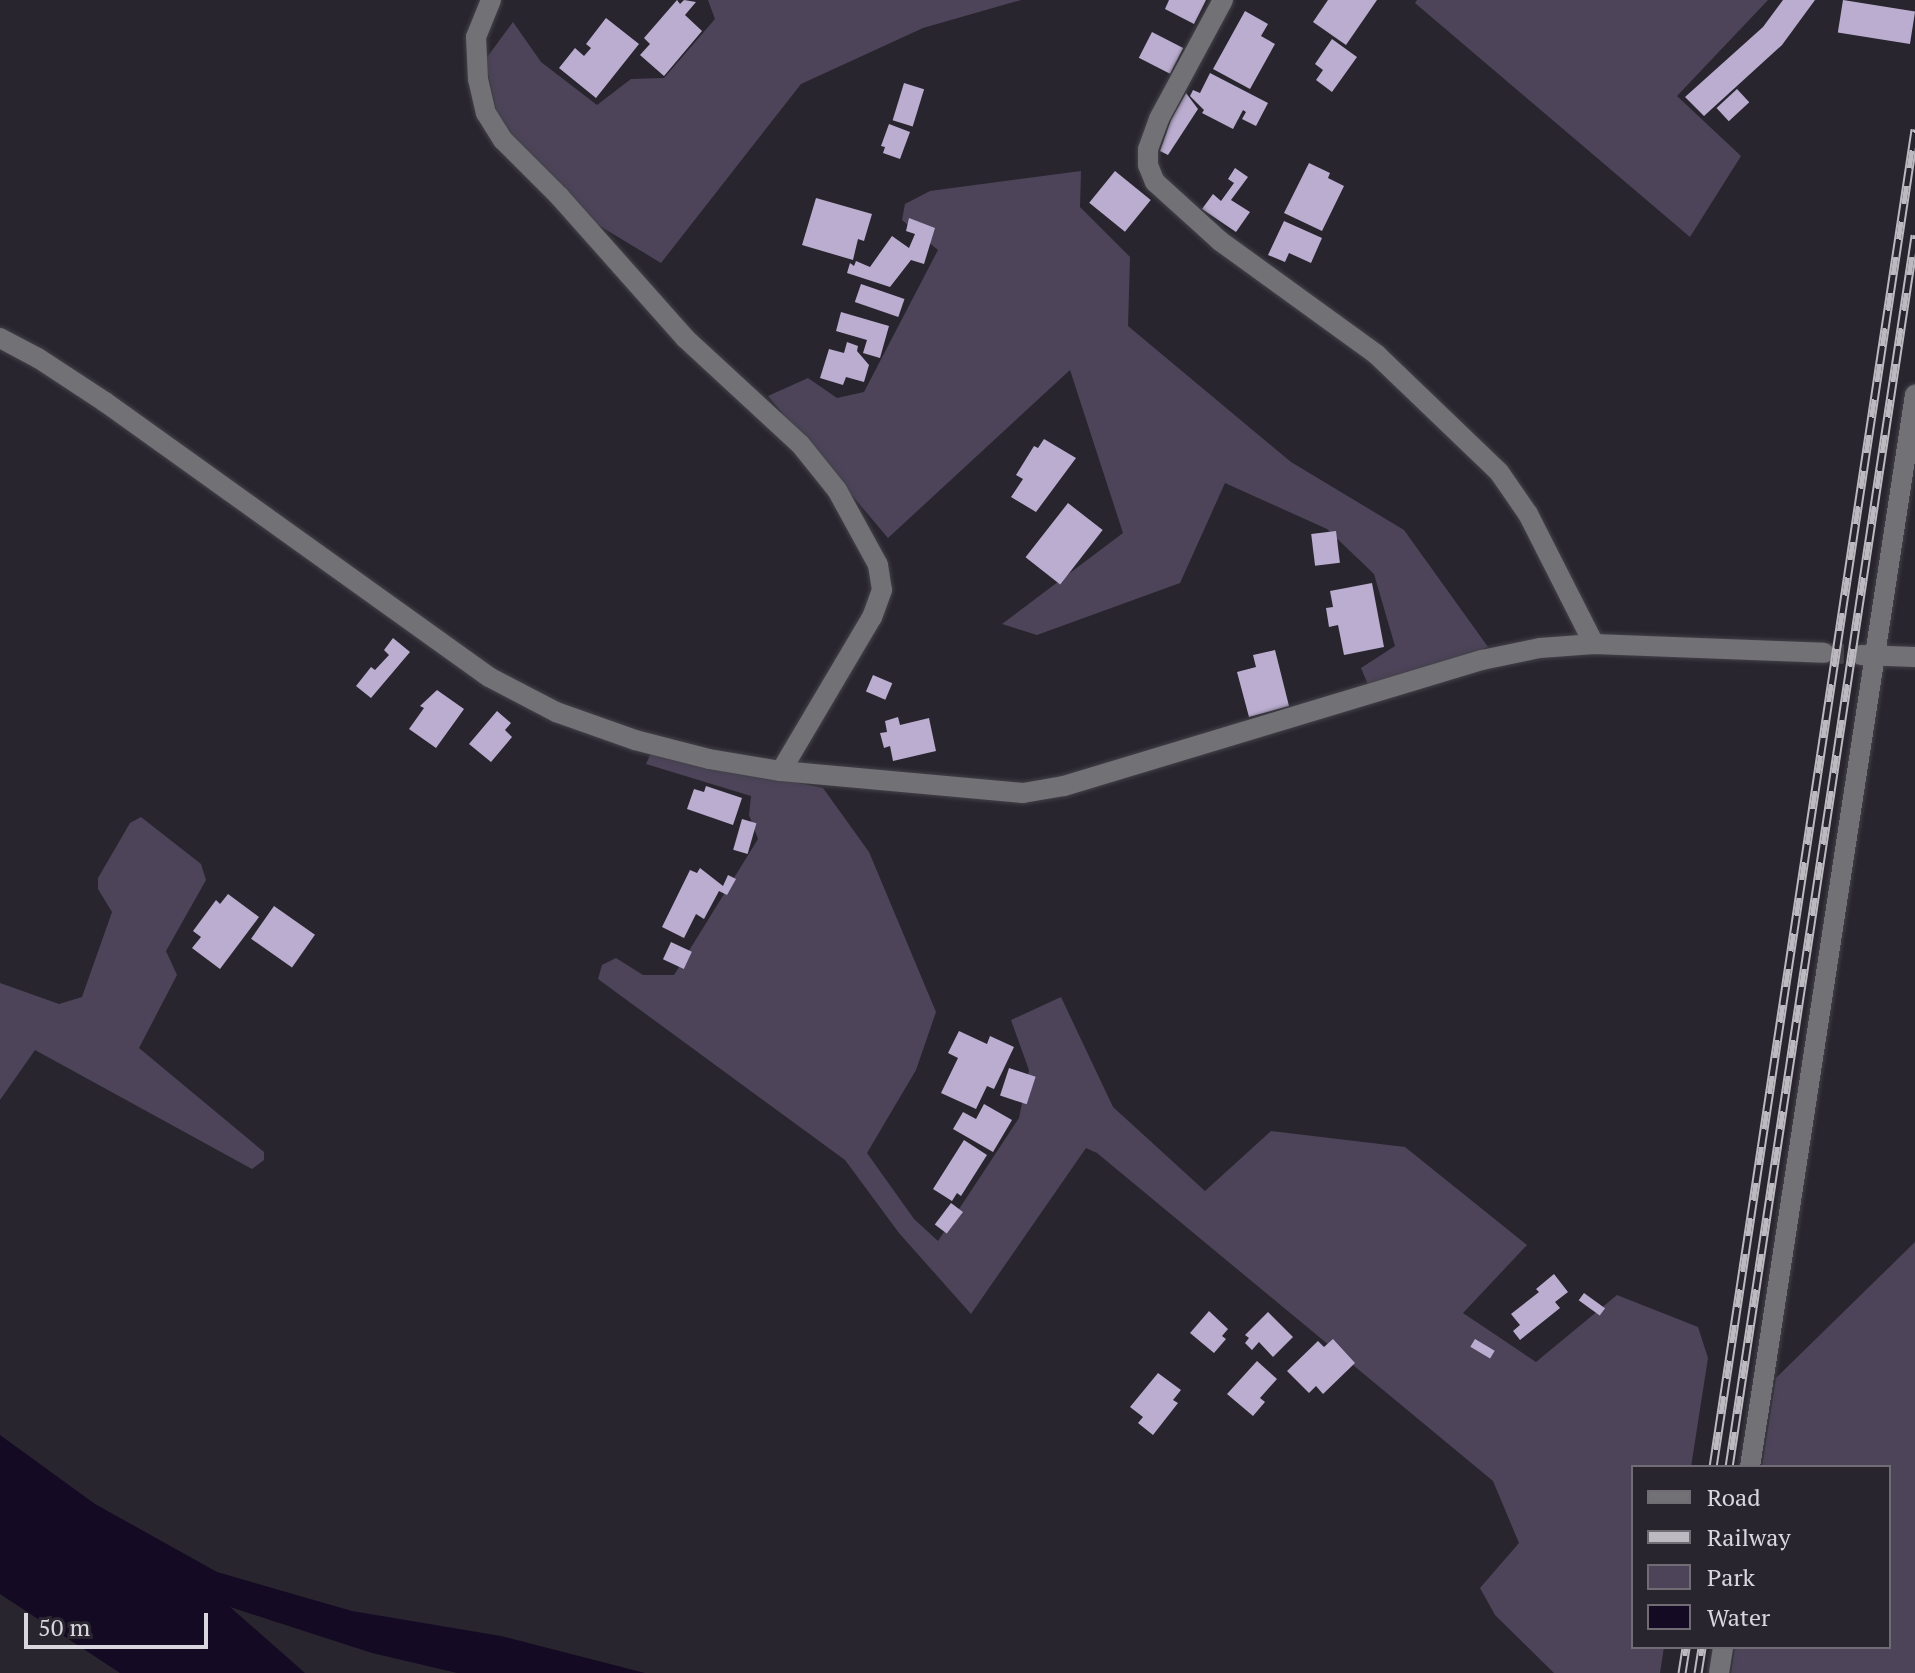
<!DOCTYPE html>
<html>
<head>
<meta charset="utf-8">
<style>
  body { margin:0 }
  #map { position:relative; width:1915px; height:1673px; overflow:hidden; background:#28252e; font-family:"PT Serif",serif }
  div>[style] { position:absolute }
  .green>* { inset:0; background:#4d445a }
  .water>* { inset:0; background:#150a23 }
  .building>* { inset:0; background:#baadd0; transform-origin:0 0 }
  .minor-tunnel>* { height:20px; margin-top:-10px; transform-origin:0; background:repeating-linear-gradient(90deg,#434048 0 20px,transparent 0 30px) }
  .roads { filter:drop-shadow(0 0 2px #44414a) drop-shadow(0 0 2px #44414a) }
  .minor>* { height:20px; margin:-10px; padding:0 10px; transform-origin:10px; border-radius:10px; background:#727176 }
  .rail>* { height:9px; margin-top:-4.5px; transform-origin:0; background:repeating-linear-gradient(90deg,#28252e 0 18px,#bcbac0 0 36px); box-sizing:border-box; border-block:2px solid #bcbac0 }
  span { translate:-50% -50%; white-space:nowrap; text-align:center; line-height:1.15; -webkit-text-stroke:8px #28252e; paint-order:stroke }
  .legend { position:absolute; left:1631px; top:1465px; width:260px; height:184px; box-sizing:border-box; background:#28252e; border:2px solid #6f6c74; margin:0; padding:10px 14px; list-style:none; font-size:24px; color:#d9d7dd }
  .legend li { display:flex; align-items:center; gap:16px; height:40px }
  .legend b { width:40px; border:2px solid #6f6c74 }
  .scale { position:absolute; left:24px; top:1613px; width:184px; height:36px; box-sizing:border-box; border:4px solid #d9d7dd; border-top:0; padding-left:10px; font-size:24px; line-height:28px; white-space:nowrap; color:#d9d7dd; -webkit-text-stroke:6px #28252e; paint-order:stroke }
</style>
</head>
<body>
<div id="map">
  <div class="green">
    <div style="clip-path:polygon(708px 0,1021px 0,923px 28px,801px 84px,661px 263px,585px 217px,520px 146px,497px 114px,485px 60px,513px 22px,541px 62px,597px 105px,631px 79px,664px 78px,715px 19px)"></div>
    <div style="clip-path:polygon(1417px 0,1768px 0,1677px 96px,1741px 156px,1690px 237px,1415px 3px)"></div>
    <div style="clip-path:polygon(1081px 171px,1080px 207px,1130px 257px,1128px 326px,1291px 462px,1404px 530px,1488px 647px,1369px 687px,1361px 668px,1395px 646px,1374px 574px,1327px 529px,1225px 483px,1180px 583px,1037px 635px,1002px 624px,1123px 533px,1070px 370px,888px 538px,768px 396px,808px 378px,837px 398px,864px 392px,938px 250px,902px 220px,905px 204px,930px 191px)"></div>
    <div style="clip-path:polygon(651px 753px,823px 788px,869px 852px,936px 1012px,916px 1070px,867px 1153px,914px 1219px,938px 1241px,1019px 1118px,1029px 1070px,1011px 1020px,1061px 997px,1113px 1107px,1205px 1191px,1271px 1131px,1405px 1147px,1527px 1245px,1463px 1313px,1536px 1362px,1617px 1295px,1698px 1327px,1708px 1358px,1691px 1467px,1633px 1467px,1633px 1647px,1664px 1647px,1660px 1673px,1554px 1673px,1495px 1615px,1480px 1588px,1519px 1543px,1493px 1481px,1097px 1153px,1086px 1148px,971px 1314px,899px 1233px,845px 1160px,598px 979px,602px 965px,616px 958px,643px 975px,674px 975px,758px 839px,749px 815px,751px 796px,646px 764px)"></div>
    <div style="clip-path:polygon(141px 817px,201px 864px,206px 880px,166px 951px,177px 975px,139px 1048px,264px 1152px,264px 1160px,252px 1169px,35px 1050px,0 1100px,0 983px,59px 1004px,82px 997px,112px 912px,98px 889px,98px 878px,130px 823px)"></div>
    <div style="clip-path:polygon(1915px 1242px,1915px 1673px,1731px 1673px,1735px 1647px,1889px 1647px,1889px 1467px,1762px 1467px,1776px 1378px)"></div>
  </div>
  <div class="water">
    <div style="clip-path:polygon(0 1435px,95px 1504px,217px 1572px,352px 1611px,501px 1636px,645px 1673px,457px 1673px,372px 1653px,230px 1607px,305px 1673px,120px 1673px,0 1594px)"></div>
  </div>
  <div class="building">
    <div style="clip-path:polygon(677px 0,680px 4px,684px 0,696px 2px,685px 15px,702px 31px,664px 76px,640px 55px,650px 44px,644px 38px)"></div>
    <div style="clip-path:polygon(1169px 0,1206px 0,1194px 24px,1165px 9px)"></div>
    <div style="clip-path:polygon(1328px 0,1377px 0,1346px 45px,1313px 22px)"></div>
    <div style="clip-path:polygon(1783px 0,1815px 0,1782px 45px,1704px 116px,1685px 97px,1763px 27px)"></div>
    <div style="left:1843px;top:0;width:73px;height:33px;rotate:9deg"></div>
    <div style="clip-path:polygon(1245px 11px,1268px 24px,1261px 36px,1275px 44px,1250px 89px,1213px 69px)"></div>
    <div style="clip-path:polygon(606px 18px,639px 44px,596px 98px,559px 68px,575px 48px,584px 56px,591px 48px,586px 44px)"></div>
    <div style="left:1152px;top:32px;width:35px;height:29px;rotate:27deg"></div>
    <div style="clip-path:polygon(1332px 39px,1357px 57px,1332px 92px,1316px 80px,1323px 70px,1315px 64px)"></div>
    <div style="clip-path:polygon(1210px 73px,1268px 103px,1256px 126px,1242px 119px,1246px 112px,1243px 110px,1233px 129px,1202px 113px,1204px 110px,1190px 96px,1193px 90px,1200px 93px)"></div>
    <div style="left:904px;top:83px;width:21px;height:39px;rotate:17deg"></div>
    <div style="left:1737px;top:89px;width:18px;height:28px;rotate:47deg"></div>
    <div style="clip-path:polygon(1186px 93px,1198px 109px,1168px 155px,1160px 151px,1171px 120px)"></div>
    <div style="clip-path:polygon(889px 124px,910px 132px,900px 159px,883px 153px,885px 147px,881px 146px)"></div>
    <div style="clip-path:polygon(1309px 163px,1330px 173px,1328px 178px,1344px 186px,1322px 231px,1284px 213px)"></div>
    <div style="clip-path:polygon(1235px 168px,1248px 177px,1231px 200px,1250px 212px,1236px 232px,1202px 209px,1213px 194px,1221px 201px,1234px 183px,1228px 179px)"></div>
    <div style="left:1115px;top:171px;width:46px;height:41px;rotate:39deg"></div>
    <div style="clip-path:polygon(816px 198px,872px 214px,864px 241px,858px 239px,853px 260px,802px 245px)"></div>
    <div style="clip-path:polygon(909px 218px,935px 228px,924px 264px,911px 260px,890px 287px,847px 273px,850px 263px,854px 266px,856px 261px,870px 267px,892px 236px,909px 248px,915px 234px,906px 231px)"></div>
    <div style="clip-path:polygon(1284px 221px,1322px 238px,1311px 263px,1289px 253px,1285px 262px,1268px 255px)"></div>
    <div style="left:861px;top:284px;width:46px;height:19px;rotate:19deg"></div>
    <div style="clip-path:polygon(841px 312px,889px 326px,880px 358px,863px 353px,867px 340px,836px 331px)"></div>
    <div style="clip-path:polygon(847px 342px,858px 346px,857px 351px,869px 365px,864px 382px,846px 377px,843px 385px,820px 378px,829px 349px,844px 353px)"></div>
    <div style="clip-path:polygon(1044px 439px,1076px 458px,1036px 512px,1011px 497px,1023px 479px,1016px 475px,1034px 446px,1038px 448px)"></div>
    <div style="left:1068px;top:503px;width:44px;height:69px;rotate:38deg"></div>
    <div style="left:1336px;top:531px;width:32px;height:25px;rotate:83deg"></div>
    <div style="clip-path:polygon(1372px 583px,1384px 647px,1344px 655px,1338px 625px,1329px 627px,1326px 608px,1333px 607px,1330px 591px)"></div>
    <div style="clip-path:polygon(393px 638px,410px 652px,371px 698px,356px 686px,371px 667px,375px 670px,389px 655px,384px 650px)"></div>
    <div style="clip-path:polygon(1275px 650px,1289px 706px,1249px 717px,1237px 672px,1256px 667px,1253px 655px)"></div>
    <div style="left:873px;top:675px;width:21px;height:18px;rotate:23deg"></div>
    <div style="clip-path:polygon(437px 690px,464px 709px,436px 748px,409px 729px,424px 708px,420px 706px)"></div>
    <div style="clip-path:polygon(497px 711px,511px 723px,505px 730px,512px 737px,491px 762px,469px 744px)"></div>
    <div style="clip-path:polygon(898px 717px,900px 725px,929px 718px,936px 751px,893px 761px,890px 746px,884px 748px,880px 733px,887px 732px,885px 721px)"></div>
    <div style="clip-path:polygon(706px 786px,742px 798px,733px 825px,687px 809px,694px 789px,704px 792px)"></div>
    <div style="left:742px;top:819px;width:15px;height:32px;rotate:16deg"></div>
    <div style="clip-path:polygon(700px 868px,723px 886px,728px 875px,736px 879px,727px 895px,719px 891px,704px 919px,696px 914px,684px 938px,662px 927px,690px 870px,697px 873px)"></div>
    <div style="clip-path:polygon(228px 894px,259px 917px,220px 969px,192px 948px,201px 937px,193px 931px,216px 900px,220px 904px)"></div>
    <div style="left:274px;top:906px;width:50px;height:40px;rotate:35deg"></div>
    <div style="left:671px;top:942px;width:23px;height:19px;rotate:25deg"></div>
    <div style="clip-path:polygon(959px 1031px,987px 1044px,990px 1036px,1014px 1047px,994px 1089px,987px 1086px,976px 1109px,941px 1093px,958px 1058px,948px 1053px)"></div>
    <div style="left:1009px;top:1068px;width:28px;height:29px;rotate:18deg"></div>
    <div style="clip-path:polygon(984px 1104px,1012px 1120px,993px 1152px,953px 1129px,963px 1112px,976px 1119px)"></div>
    <div style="clip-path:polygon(964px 1140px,987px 1155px,961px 1196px,957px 1193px,952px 1201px,933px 1189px)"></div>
    <div style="left:951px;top:1203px;width:15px;height:27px;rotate:37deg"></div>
    <div style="clip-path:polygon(1554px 1274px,1568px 1292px,1555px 1302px,1560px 1308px,1520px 1340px,1513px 1331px,1520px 1325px,1511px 1314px,1539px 1292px,1536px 1289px)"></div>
    <div style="left:1584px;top:1293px;width:26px;height:9px;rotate:36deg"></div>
    <div style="clip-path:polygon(1209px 1311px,1228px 1329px,1222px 1336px,1226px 1339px,1214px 1353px,1190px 1333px)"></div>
    <div style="clip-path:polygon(1268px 1312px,1293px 1337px,1273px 1357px,1259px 1342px,1252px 1350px,1245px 1343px,1249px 1338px,1245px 1335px)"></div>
    <div style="clip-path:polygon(1333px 1339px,1355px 1363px,1323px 1394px,1316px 1386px,1309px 1393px,1287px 1371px,1318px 1341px,1324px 1347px)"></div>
    <div style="left:1475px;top:1339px;width:23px;height:9px;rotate:31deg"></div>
    <div style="clip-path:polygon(1257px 1361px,1277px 1379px,1260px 1398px,1265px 1402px,1253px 1416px,1227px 1394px)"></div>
    <div style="clip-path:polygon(1158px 1373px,1181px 1390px,1173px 1400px,1178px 1403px,1153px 1435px,1138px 1423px,1143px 1417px,1130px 1407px)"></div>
  </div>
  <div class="minor-tunnel">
    <div style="left:1824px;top:653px;width:37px;rotate:3deg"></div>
  </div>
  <div class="roads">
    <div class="minor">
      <div style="left:491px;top:0;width:40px;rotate:112deg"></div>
      <div style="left:476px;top:37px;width:42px;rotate:87.3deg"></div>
      <div style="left:478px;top:79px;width:35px;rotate:77deg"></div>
      <div style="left:486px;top:113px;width:32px;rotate:58deg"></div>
      <div style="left:503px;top:140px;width:81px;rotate:45deg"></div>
      <div style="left:560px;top:197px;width:188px;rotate:48.4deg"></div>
      <div style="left:685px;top:338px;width:156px;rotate:42.7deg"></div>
      <div style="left:800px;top:444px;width:59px;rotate:51.2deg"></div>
      <div style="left:837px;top:490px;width:85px;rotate:61.3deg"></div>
      <div style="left:878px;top:565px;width:25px;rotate:81deg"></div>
      <div style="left:882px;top:590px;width:29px;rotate:110deg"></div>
      <div style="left:872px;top:617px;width:179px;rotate:120.6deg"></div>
      <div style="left:1223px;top:0;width:135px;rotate:118.3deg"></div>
      <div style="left:1159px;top:119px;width:32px;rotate:110deg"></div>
      <div style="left:1148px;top:149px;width:16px;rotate:90deg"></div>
      <div style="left:1148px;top:165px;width:18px;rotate:68deg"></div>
      <div style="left:1155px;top:182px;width:88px;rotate:42.2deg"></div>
      <div style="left:1220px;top:241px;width:193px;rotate:35.9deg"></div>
      <div style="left:1376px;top:354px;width:170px;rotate:43.8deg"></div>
      <div style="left:1499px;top:472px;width:51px;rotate:55.4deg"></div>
      <div style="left:1528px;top:514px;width:146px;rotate:63.1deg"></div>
      <div style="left:0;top:338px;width:43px;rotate:27.8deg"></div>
      <div style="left:38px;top:358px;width:80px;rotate:33.3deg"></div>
      <div style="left:105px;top:402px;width:472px;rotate:35.6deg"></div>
      <div style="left:489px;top:677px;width:76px;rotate:27.6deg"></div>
      <div style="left:556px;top:712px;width:84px;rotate:19.5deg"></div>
      <div style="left:635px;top:740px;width:76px;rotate:14.4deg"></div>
      <div style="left:709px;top:759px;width:73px;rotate:9.5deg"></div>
      <div style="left:781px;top:771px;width:243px;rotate:5.2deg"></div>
      <div style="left:1023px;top:793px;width:42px;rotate:-9.7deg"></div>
      <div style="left:1064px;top:786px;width:437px;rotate:-16.8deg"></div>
      <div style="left:1482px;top:660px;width:59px;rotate:-11.7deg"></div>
      <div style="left:1540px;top:648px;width:54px;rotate:-4.2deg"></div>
      <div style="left:1594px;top:644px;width:230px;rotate:2.2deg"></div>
      <div style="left:1861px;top:655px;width:54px;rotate:2.1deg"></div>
      <div style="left:1750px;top:1467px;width:1085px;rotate:-81.25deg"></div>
      <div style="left:1719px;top:1673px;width:26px;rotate:-81deg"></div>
    </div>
  </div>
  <div class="rail">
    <div style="left:1713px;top:1467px;width:1353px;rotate:-81.41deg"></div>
    <div style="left:1729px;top:1467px;width:1246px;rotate:-81.41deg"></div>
    <div style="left:1682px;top:1673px;width:26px;rotate:-81deg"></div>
    <div style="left:1698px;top:1673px;width:26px;rotate:-81deg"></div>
  </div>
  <ul class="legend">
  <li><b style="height:10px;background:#727176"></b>Road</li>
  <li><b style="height:10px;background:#bcbac0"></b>Railway</li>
  <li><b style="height:22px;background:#4d445a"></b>Park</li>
  <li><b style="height:22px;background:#150a23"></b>Water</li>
  </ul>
  <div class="scale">50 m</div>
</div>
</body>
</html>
